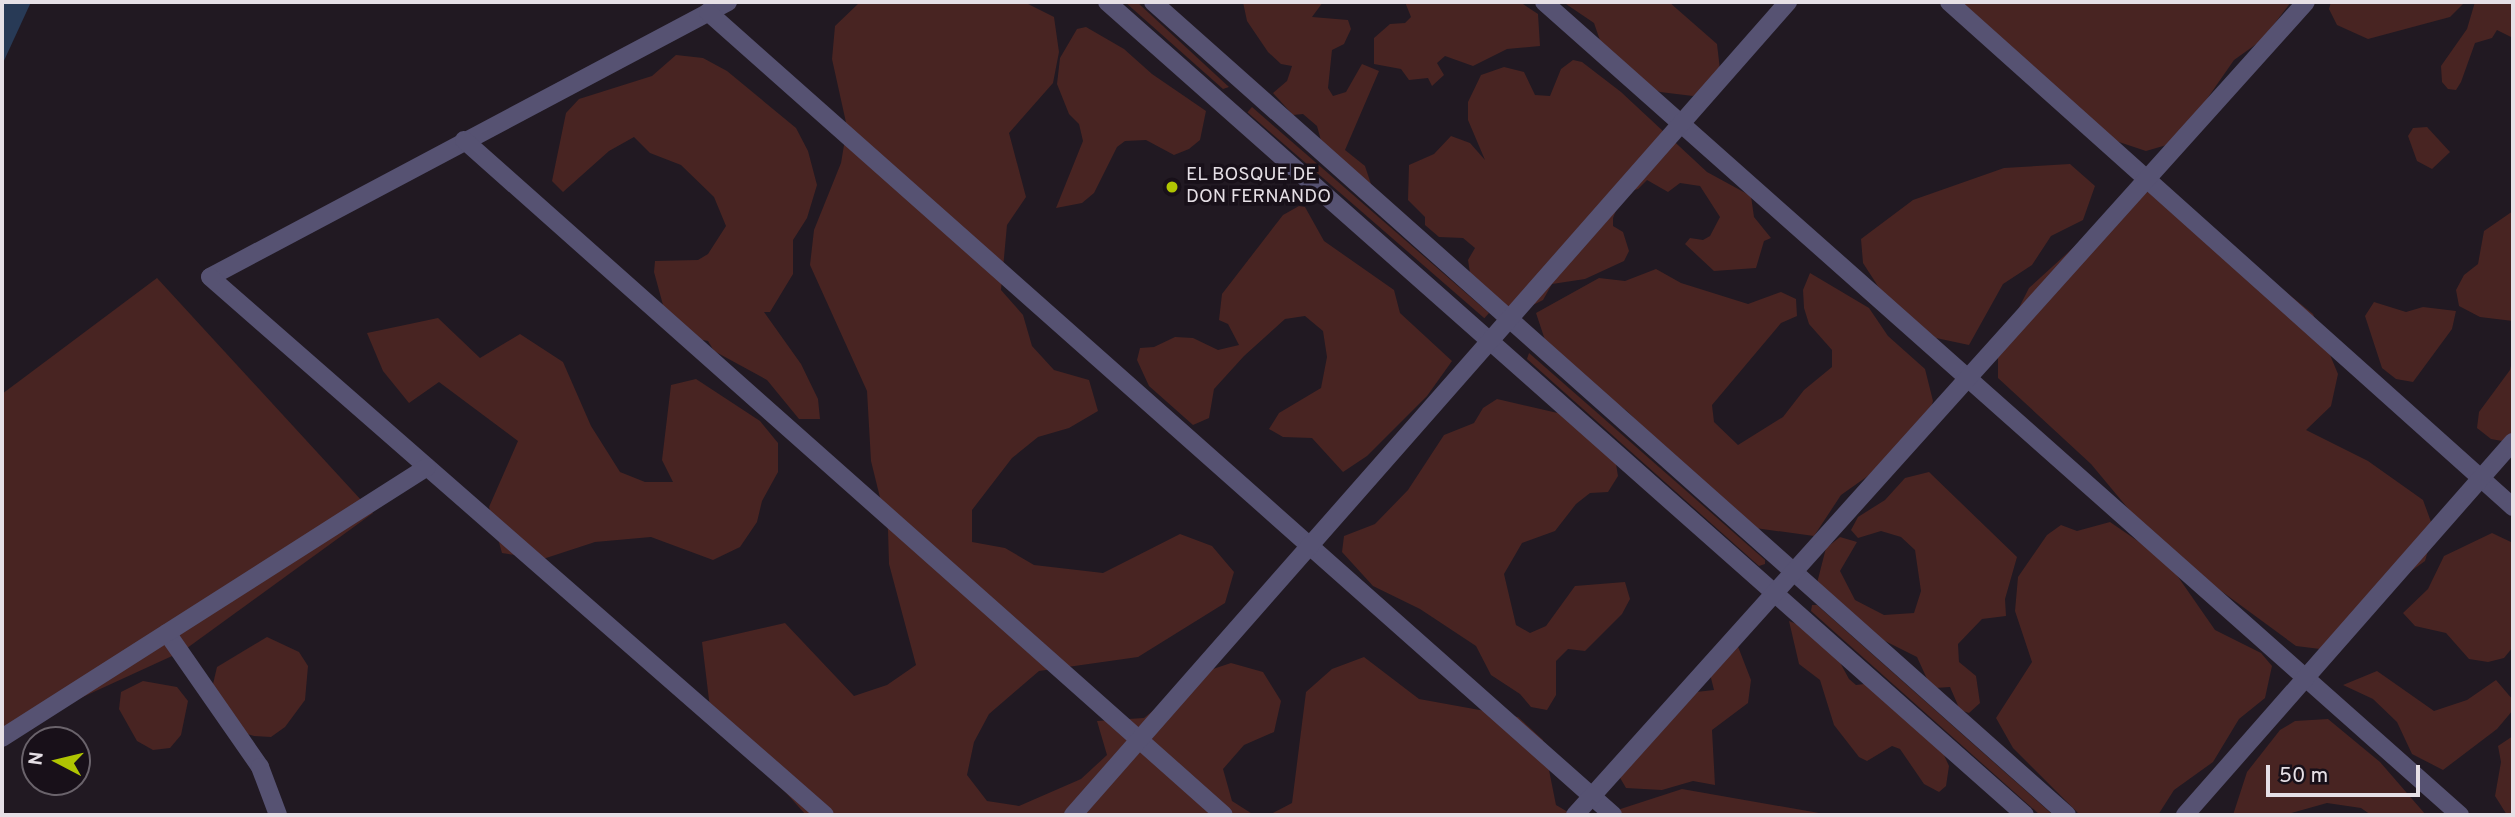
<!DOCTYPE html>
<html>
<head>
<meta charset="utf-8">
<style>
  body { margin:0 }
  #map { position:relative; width:2515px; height:817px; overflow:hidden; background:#211922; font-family:Overpass,sans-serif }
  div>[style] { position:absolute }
  .green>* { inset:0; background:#482422; transform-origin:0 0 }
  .water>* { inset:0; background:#283a56 }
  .minor>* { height:18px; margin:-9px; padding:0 9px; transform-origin:9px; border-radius:9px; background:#565272 }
  .dots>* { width:19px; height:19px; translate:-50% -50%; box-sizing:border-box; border:4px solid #181019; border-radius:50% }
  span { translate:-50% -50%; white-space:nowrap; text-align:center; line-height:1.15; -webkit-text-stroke:7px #181019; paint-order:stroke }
  .poi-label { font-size:19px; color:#e6e0e6 }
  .left { translate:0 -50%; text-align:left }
  .frame { position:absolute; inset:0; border:4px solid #e6e0e6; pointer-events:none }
  .north { position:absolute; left:21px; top:726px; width:70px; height:70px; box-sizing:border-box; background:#181019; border:2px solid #6a636b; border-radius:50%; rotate:277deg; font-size:19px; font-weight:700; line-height:28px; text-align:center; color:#e6e0e6 }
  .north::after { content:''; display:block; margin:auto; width:24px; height:32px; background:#b0c502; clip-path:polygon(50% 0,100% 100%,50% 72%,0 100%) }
  .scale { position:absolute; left:2266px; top:765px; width:154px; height:32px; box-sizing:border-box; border:4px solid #e6e0e6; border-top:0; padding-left:9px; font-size:21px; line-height:24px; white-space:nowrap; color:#e6e0e6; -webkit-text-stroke:5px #181019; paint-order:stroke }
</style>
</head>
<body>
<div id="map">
  <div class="green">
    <div style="clip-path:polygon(860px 2px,1024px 2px,1054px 17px,1059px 52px,1053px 83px,1009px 133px,1026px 197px,1007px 225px,1001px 290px,1023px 315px,1032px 346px,1054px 370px,1089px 380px,1098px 411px,1069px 428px,1038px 437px,1012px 458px,972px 510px,972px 542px,1005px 548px,1034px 565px,1103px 573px,1180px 534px,1212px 546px,1234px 572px,1225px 603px,1138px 657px,1039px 671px,989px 714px,974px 742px,967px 775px,987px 801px,1019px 806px,1081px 779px,1107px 755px,1097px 721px,1144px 718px,1198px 674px,1231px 663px,1263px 672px,1281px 701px,1274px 732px,1244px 745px,1223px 769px,1232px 801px,1254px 815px,806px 815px,710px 708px,702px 642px,785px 623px,854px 696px,887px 685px,916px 665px,889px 564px,888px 530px,871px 461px,867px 391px,810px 265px,814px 230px,841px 163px,847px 127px,832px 59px,835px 26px)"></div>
    <div style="clip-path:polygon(1125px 2px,1137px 2px,1229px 87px,1223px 89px)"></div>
    <div style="clip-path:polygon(1243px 2px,1323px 2px,1312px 17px,1348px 20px,1351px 29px,1344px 44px,1332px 50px,1328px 88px,1333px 96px,1346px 92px,1362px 64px,1379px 71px,1345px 150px,1365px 166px,1371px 184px,1362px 191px,1323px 148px,1317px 126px,1303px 114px,1293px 115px,1273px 93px,1287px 81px,1292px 66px,1281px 64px,1268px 52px,1247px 21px)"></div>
    <div style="clip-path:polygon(1405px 2px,1520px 2px,1538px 14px,1540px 46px,1507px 49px,1473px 66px,1445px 56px,1437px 63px,1444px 75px,1432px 86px,1428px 78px,1409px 80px,1401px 69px,1374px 64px,1374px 38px,1390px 24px,1405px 23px,1411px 17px)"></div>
    <div style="clip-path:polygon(1563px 2px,1669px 2px,1717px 44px,1721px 78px,1693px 96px,1660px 92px,1629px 78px,1605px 55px,1594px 23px)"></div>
    <div style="clip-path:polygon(1956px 2px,2291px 2px,2262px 40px,2234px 60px,2177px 142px,2146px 151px,2116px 141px)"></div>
    <div style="clip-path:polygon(2331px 2px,2465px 2px,2450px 17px,2368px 39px,2337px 25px,2329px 9px)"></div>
    <div style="clip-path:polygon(2475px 2px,2513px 2px,2513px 38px,2497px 30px,2492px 38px,2475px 43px,2461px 82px,2456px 90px,2448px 89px,2442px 82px,2441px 66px,2467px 29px)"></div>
    <div style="clip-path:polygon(1086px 27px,1124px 49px,1152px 74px,1206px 111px,1200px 140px,1189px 149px,1174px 155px,1146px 140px,1125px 141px,1117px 147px,1094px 193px,1082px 203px,1056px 208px,1083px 141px,1079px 124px,1069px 114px,1057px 84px,1060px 58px,1077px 29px)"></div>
    <div style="clip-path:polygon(676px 55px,703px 58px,727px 71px,796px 128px,808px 151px,817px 185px,807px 218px,793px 240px,793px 274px,770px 312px,764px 312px,801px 364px,818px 399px,820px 419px,799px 419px,767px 380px,714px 351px,708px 341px,683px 336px,669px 327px,654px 272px,655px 261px,698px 260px,708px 254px,726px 226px,714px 197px,681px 165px,650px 153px,634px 137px,609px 151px,563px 192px,552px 181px,566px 113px,579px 99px,652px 76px)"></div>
    <div style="clip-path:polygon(1573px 60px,1582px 62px,1621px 92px,1707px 172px,1751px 196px,1754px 217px,1771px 238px,1764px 241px,1756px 268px,1714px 271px,1685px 244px,1690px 238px,1703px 240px,1710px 236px,1720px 217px,1700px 186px,1680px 183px,1668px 192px,1647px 180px,1638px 189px,1623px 193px,1613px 218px,1613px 226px,1623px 232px,1629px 251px,1624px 261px,1585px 279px,1552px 284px,1543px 300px,1509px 317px,1470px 273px,1468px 260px,1475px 248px,1463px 238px,1439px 237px,1425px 225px,1425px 217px,1408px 200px,1409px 165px,1434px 154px,1451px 136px,1470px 143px,1485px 160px,1468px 120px,1468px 102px,1481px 75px,1504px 67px,1524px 72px,1535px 95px,1550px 96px,1561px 69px)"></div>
    <div style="left:1252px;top:107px;width:314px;height:7px;rotate:41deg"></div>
    <div style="clip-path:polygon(2427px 127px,2450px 152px,2432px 169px,2417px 161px,2408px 136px,2413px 128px)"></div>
    <div style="clip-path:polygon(2070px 164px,2095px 186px,2083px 220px,2051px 236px,2032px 265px,2003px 284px,1969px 345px,1936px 338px,1883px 294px,1863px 263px,1861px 239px,1913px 200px,2004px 168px)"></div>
    <div style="clip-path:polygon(2154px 174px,2207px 228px,2313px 314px,2338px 374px,2331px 406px,2306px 430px,2368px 461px,2423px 500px,2434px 530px,2425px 561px,2371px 600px,2328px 650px,2296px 646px,2213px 585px,2136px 518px,2091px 464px,1998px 378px,1998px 349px,2029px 288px)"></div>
    <div style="clip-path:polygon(1299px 206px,1305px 207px,1324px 241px,1394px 290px,1400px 313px,1452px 361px,1427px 396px,1367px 456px,1343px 472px,1312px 438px,1283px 437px,1269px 429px,1279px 413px,1321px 388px,1327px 357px,1323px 331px,1305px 316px,1285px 319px,1244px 356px,1214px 389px,1209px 418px,1193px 425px,1149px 386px,1137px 360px,1140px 348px,1154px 347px,1175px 337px,1193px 338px,1218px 350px,1239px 345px,1228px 324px,1219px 320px,1222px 294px,1283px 215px)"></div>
    <div style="clip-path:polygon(2513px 211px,2513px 321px,2480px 317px,2459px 306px,2456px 290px,2464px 275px,2478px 264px,2484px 231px)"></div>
    <div style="clip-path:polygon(1656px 269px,1681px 283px,1748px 304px,1781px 292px,1796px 299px,1797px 316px,1781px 323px,1712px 405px,1714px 422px,1738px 445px,1783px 417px,1804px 390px,1832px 367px,1832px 350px,1809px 324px,1804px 308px,1803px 290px,1810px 273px,1869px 308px,1888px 336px,1925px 369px,1933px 401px,1928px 417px,1882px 466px,1841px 495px,1814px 536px,1755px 528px,1713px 498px,1627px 411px,1550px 355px,1536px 313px,1599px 278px,1625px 281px)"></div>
    <div style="clip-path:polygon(157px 278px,373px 513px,183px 651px,2px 734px,2px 394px)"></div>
    <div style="clip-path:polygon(2374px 302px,2406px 312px,2423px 307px,2456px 311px,2452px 329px,2413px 382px,2396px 379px,2382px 368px,2365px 316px)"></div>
    <div style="clip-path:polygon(438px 318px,480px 358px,520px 334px,563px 362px,591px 426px,620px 472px,645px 482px,673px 482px,662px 460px,671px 385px,696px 379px,760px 421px,778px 443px,778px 472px,762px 501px,757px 522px,740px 547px,713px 560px,651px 537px,595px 542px,543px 559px,502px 553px,489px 507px,518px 441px,439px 382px,409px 403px,383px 371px,367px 333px)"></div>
    <div style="clip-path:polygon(1529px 353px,1765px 560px,1765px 564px,1759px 566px,1527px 359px)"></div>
    <div style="clip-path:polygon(2513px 357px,2513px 443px,2491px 439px,2477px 428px,2479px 412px,2510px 370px)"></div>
    <div style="clip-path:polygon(1497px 399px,1562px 414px,1615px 458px,1618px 476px,1608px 492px,1590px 493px,1576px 504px,1555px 531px,1522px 543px,1504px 574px,1516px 625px,1530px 633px,1546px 626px,1575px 586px,1625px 582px,1630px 599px,1622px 614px,1585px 651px,1568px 649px,1556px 661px,1556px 695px,1547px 710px,1531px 707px,1520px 694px,1491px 675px,1476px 646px,1420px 609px,1373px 586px,1342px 552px,1344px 536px,1375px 524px,1408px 490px,1444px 435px,1474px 423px,1483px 408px)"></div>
    <div style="clip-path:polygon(1929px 472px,2017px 557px,2005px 599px,2006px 616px,1982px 619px,1958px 644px,1959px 662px,1976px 676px,1980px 703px,1969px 713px,1960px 710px,1950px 687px,1935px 688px,1928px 681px,1917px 657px,1873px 635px,1817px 583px,1826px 548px,1840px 537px,1857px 542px,1840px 571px,1855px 600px,1884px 615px,1914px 613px,1921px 591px,1915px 550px,1901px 537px,1881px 531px,1858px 538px,1851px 530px,1858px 517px,1885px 500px,1905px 478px)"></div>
    <div style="clip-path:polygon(2110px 522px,2167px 561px,2215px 630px,2261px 653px,2272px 666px,2265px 698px,2239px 719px,2213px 762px,2174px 790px,2158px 815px,2080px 815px,2013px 748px,1996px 718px,2032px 662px,2015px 611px,2018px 577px,2047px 535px,2061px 525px,2077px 531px)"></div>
    <div style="clip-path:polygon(2492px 533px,2513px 543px,2513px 647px,2504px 658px,2488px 662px,2469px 659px,2446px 633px,2415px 626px,2403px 613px,2428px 589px,2444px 556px)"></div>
    <div style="clip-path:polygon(1812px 605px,1817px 605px,2053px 815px,2040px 815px,1811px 611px)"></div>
    <div style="clip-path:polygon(1789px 621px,1825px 635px,1849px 679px,1856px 685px,1873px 683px,1939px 744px,1949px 766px,1946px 786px,1939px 792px,1924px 784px,1900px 749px,1892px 746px,1867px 761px,1859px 757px,1834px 725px,1820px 680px,1799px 664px)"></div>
    <div style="clip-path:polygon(267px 637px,299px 652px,308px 666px,305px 700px,285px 727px,271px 737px,254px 736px,237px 731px,215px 702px,213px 684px,217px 667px)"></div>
    <div style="clip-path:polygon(1737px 644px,1751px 680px,1748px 703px,1712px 730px,1715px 785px,1693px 781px,1662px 790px,1626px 788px,1619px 776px,1687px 693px,1714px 690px,1710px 674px)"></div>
    <div style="clip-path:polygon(1364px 657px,1419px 699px,1518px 717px,1543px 740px,1556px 805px,1573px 815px,1269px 815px,1292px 803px,1306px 692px,1332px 669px)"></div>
    <div style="clip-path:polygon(2377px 671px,2434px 711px,2467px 700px,2496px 680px,2513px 700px,2513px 710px,2497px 729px,2443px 770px,2412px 754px,2397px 722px,2373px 699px,2343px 685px)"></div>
    <div style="clip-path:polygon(143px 681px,177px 687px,188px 701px,181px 735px,170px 748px,153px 750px,137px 741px,119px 709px,121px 692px)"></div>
    <div style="clip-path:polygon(2328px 719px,2380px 762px,2426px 815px,2371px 815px,2361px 808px,2327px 803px,2284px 815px,2233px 815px,2247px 772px,2280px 730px,2295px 721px)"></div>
    <div style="clip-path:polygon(2513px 736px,2513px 815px,2507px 815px,2495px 796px,2501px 762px,2498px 746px)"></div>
    <div style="clip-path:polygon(1682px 789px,1819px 813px,1820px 815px,1602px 815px)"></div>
  </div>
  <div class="water">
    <div style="clip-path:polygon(2px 2px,31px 2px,2px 65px)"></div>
  </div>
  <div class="minor">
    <div style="left:728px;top:2px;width:586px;rotate:152.04deg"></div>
    <div style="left:210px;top:277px;width:817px;rotate:41.18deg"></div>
    <div style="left:1107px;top:2px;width:1226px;rotate:41.53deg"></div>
    <div style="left:1153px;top:2px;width:1223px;rotate:41.65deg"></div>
    <div style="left:1544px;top:2px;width:1225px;rotate:41.59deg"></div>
    <div style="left:1949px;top:2px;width:757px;rotate:41.84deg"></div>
    <div style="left:708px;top:12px;width:1210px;rotate:41.58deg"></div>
    <div style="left:464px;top:140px;width:1016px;rotate:41.61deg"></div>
    <div style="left:167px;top:633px;width:163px;rotate:55.2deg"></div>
    <div style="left:260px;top:767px;width:51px;rotate:69.4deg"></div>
    <div style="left:2px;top:738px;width:504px;rotate:-32.52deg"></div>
    <div style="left:1073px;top:815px;width:1083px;rotate:-48.67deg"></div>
    <div style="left:1575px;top:815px;width:1093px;rotate:-48.04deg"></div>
    <div style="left:2185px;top:815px;width:497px;rotate:-48.7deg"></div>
  </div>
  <div class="dots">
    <div style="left:1172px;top:187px;background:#b0c502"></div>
  </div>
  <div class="poi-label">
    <span class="left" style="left:1186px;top:187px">EL BOSQUE DE<br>DON FERNANDO</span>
  </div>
  <div class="frame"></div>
  <div class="north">N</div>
  <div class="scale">50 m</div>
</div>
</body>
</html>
